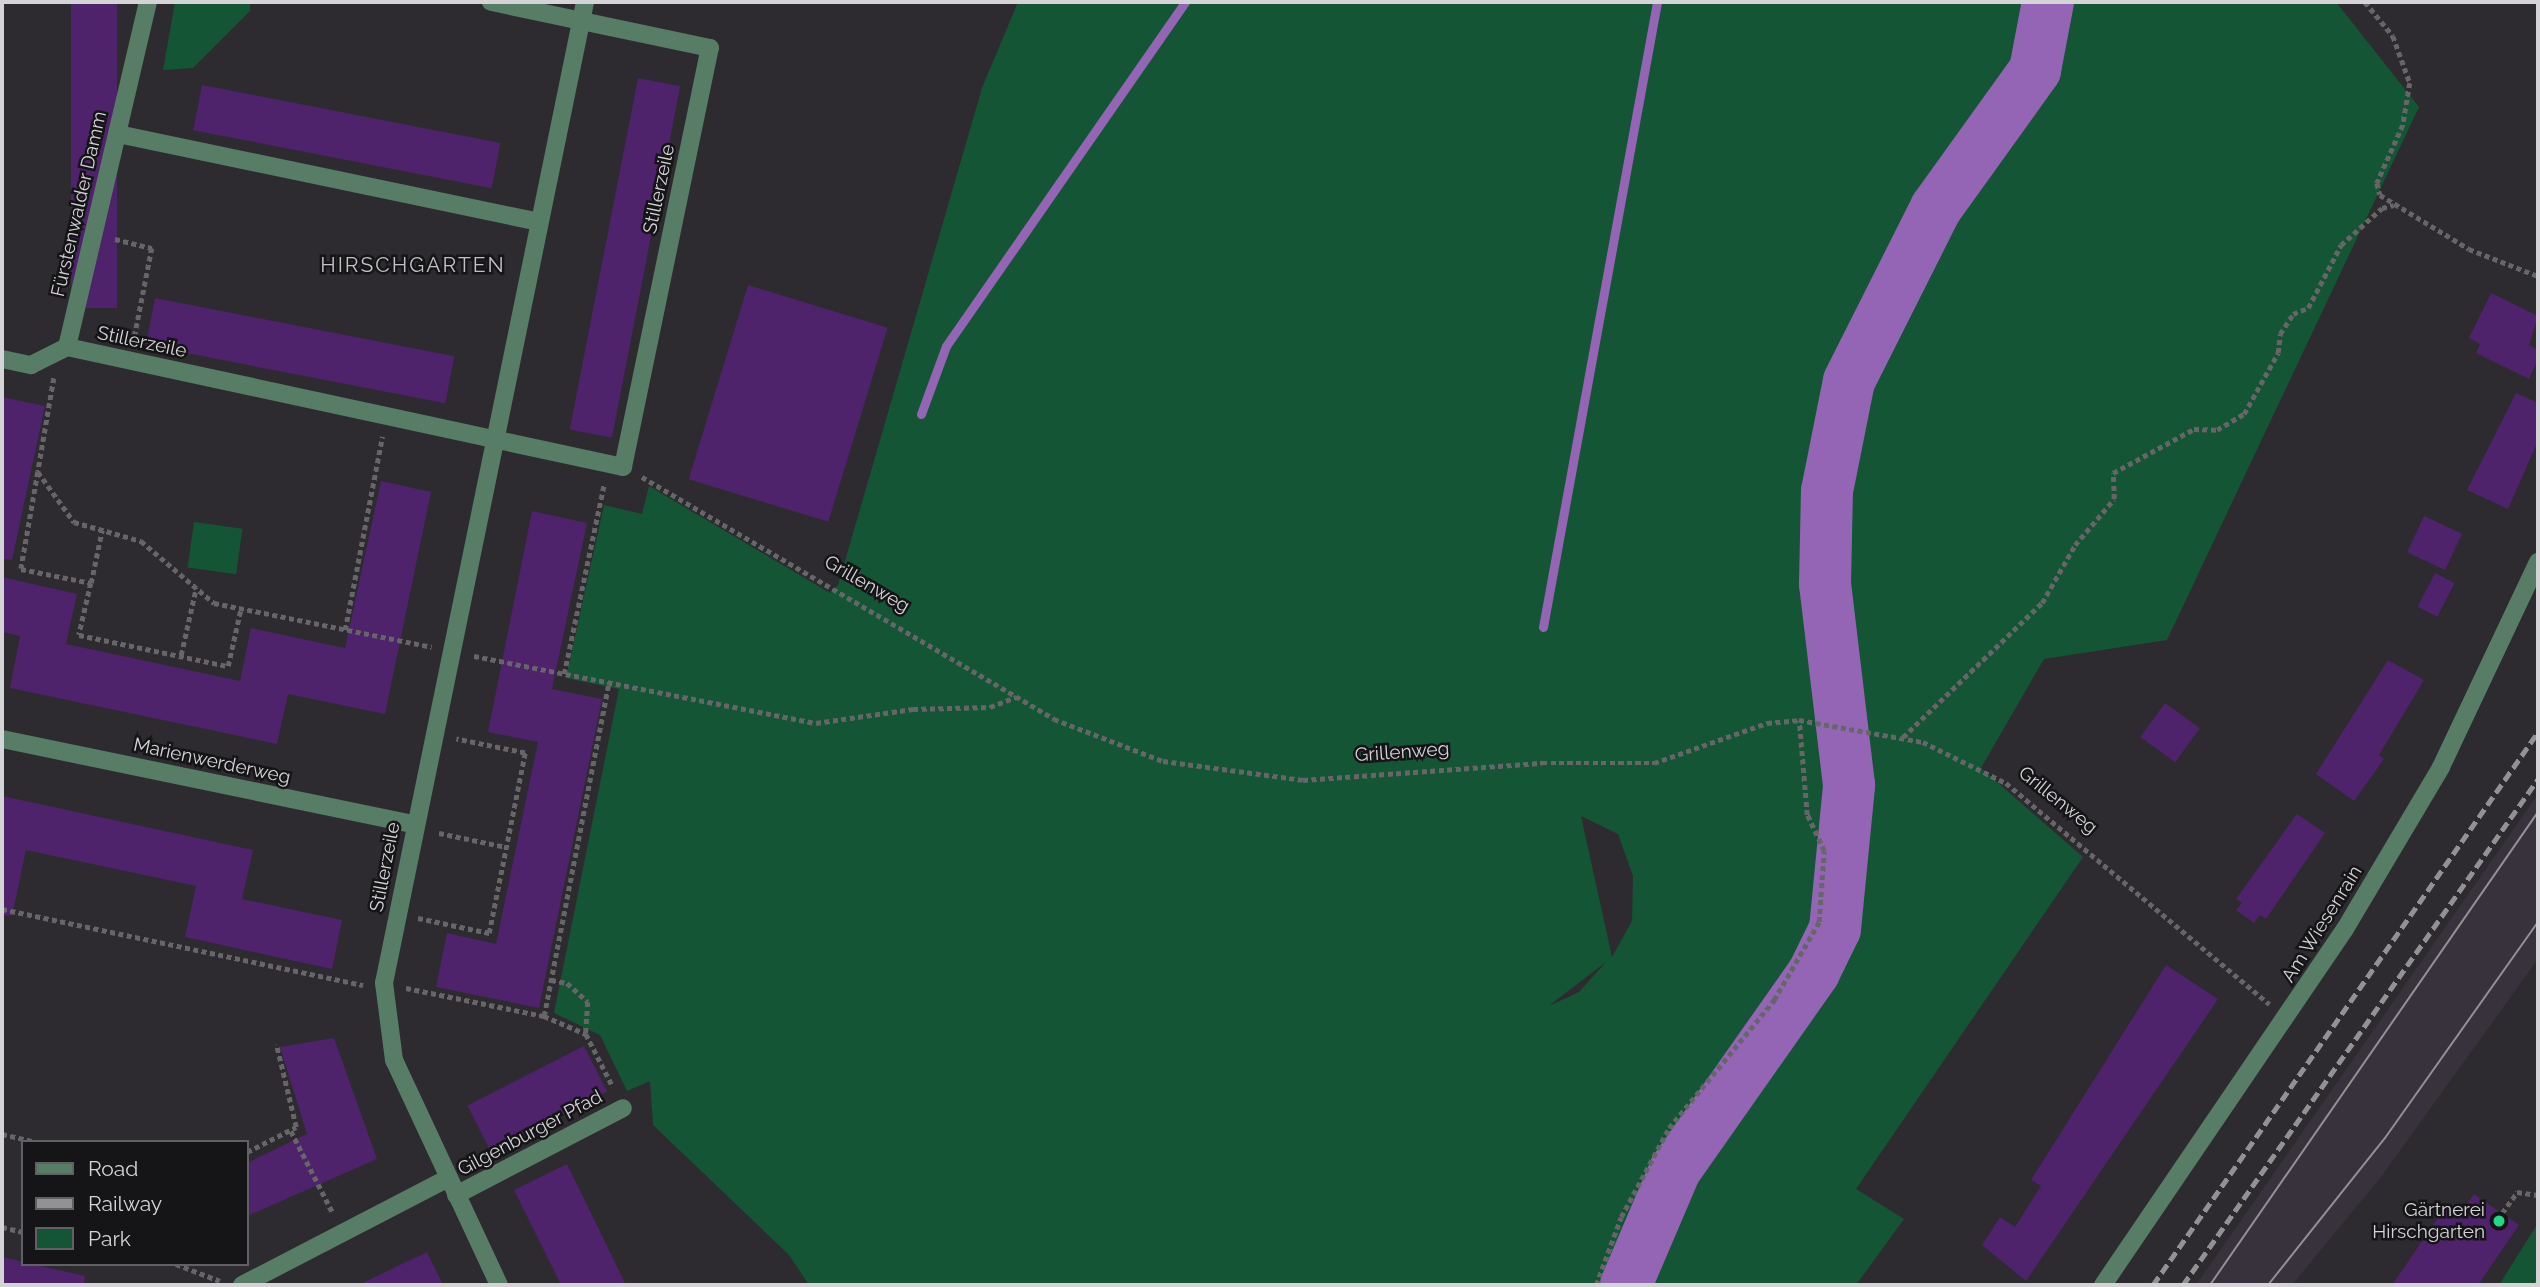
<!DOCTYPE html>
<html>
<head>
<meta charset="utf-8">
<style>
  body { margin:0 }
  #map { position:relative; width:2540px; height:1287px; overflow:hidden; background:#2d2b2f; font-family:Raleway,sans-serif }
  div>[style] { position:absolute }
  .built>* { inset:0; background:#37323c }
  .green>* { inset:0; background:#145535; transform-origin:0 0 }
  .stream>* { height:9px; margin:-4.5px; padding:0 4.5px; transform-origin:4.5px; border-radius:4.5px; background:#9365b4 }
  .river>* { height:52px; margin:-26px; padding:0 26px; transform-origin:26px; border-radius:26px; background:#9365b4 }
  .building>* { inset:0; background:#4f226c; transform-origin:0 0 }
  .path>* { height:4.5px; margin-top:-2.25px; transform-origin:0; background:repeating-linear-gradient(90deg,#666568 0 5px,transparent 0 8.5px) }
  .minor>* { height:18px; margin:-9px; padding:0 9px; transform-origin:9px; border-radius:9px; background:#577d66 }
  .tram>* { height:2px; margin:-1px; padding:0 1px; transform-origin:1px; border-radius:1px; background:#929194 }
  .rail>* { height:5px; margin-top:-2.5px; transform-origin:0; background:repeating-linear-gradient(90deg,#929194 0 10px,transparent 0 15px) }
  .dots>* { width:19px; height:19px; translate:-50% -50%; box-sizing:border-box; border:4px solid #151416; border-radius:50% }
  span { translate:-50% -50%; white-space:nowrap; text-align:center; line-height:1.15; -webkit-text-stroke:5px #151416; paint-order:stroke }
  .street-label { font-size:19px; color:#d4d3d6 }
  .poi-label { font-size:19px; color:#d4d3d6 }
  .right { translate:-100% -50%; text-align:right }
  .neighbourhood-label { font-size:21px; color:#c2bfc5; letter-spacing:2px }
  .frame { position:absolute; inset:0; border:4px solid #d4d3d6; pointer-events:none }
  .legend { position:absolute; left:21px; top:1140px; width:228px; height:126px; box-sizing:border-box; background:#151416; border:2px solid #616063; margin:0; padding:9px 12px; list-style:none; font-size:21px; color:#d4d3d6 }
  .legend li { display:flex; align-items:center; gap:14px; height:35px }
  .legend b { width:35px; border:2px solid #616063 }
</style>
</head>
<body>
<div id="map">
  <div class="built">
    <div style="clip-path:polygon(2538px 794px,2538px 959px,2381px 1177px,2292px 1285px,2196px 1285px)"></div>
  </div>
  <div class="green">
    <div style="clip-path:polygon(175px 2px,250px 2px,250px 11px,193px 68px,163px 70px)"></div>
    <div style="clip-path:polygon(evenodd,1018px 2px,2336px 2px,2419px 107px,2167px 640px,2044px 659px,1981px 768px,2083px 857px,1856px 1189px,1904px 1219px,1856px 1285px,809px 1285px,789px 1255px,653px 1125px,650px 1081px,627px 1091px,600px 1035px,554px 1013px,619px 689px,566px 678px,604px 505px,642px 514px,649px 486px,830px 593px,838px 585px,982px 88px,1018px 2px,1581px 816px,1618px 834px,1633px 876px,1632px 921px,1612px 957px,1581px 816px,1018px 2px,1606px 962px,1579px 992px,1551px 1005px,1551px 1004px,1606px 962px)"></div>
    <div style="left:194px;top:522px;width:49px;height:46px;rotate:8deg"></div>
    <div style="clip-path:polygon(2538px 1223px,2538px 1285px,2499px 1285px)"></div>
  </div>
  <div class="stream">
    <div style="left:921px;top:414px;width:72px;rotate:-69.8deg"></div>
    <div style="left:946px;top:346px;width:419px;rotate:-55.2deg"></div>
    <div style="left:1543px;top:627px;width:635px;rotate:-79.66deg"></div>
  </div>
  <div class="river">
    <div style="left:1626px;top:1285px;width:125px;rotate:-66.9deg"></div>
    <div style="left:1675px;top:1170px;width:242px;rotate:-54.9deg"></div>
    <div style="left:1814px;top:972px;width:48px;rotate:-64deg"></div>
    <div style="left:1835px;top:929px;width:145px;rotate:-84.4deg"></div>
    <div style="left:1849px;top:785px;width:202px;rotate:-96.8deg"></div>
    <div style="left:1825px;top:584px;width:93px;rotate:-88.8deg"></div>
    <div style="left:1827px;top:491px;width:112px;rotate:-78.7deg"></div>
    <div style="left:1849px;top:381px;width:194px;rotate:-63.3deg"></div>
    <div style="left:1936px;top:208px;width:170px;rotate:-54.3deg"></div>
    <div style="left:2035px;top:70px;width:69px;rotate:-79.2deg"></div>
  </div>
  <div class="building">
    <div style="left:71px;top:2px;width:46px;height:306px"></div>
    <div style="left:638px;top:78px;width:43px;height:358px;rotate:11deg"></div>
    <div style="left:202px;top:85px;width:304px;height:46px;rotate:11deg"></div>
    <div style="left:748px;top:285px;width:146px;height:203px;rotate:17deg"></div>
    <div style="clip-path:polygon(2491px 293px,2538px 316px,2529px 345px,2538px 350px,2538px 359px,2529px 379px,2476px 353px,2480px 344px,2469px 338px)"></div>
    <div style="left:155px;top:298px;width:305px;height:48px;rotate:11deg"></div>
    <div style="clip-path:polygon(2516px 393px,2538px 403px,2538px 441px,2508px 509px,2467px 490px)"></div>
    <div style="clip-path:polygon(2px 397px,45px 406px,12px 560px,2px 559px)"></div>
    <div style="clip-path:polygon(381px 481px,431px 492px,385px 714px,288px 694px,277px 744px,10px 688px,20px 636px,2px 632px,2px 577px,77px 594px,66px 644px,240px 681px,251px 628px,345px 648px)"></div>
    <div style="clip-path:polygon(532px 511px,587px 523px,552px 689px,602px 699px,539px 1008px,436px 987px,447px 933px,496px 944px,538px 742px,488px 732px)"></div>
    <div style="left:2424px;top:516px;width:42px;height:40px;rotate:25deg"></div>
    <div style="left:2435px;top:573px;width:22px;height:38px;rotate:27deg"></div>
    <div style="clip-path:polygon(2388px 660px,2424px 680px,2379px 755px,2384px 759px,2354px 801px,2316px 774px)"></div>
    <div style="left:2165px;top:703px;width:43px;height:42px;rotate:36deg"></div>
    <div style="clip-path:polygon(2px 796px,253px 850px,242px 899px,342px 920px,332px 969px,185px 937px,196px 886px,26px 850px,12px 916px,2px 915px)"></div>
    <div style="clip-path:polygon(2297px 814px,2325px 833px,2266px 919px,2260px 915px,2254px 923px,2236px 910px,2242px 903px,2236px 899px)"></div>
    <div style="clip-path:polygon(2166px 965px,2218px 999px,2026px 1281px,1982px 1245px,2000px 1217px,2015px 1227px,2041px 1186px,2031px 1180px)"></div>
    <div style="clip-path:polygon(334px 1038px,377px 1159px,247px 1216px,247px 1163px,307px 1134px,280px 1047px)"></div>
    <div style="left:584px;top:1046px;width:51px;height:131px;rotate:63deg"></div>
    <div style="clip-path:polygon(567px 1164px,626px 1285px,561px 1285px,514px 1190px)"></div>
    <div style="clip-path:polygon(2474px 1194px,2519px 1225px,2478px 1285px,2392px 1285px,2445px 1208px,2458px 1217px)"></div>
    <div style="clip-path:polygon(427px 1252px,443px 1285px,358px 1285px)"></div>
    <div style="clip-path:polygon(2px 1257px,85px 1276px,84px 1285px,2px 1285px)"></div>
  </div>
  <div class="path">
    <div style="left:2365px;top:2px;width:44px;rotate:50.5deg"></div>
    <div style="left:2393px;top:36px;width:50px;rotate:70.1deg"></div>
    <div style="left:2410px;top:83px;width:43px;rotate:99.5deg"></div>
    <div style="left:2403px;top:125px;width:64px;rotate:114.1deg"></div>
    <div style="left:2377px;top:183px;width:12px;rotate:76deg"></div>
    <div style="left:2380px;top:195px;width:104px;rotate:31.2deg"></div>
    <div style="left:2469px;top:249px;width:74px;rotate:21.4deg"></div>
    <div style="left:115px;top:239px;width:38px;rotate:14deg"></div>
    <div style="left:152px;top:248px;width:94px;rotate:101.1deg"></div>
    <div style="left:54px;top:378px;width:95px;rotate:99.7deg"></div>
    <div style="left:38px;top:472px;width:62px;rotate:54.2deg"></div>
    <div style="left:74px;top:522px;width:70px;rotate:15.8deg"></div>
    <div style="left:141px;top:541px;width:96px;rotate:40.3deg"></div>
    <div style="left:214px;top:603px;width:222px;rotate:11.4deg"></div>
    <div style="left:38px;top:472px;width:98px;rotate:99.9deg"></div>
    <div style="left:21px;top:569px;width:71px;rotate:11.3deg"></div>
    <div style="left:91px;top:583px;width:53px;rotate:103deg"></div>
    <div style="left:79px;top:635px;width:152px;rotate:11.8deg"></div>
    <div style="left:228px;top:666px;width:59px;rotate:-77.4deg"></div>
    <div style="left:642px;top:477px;width:478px;rotate:30.4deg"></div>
    <div style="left:1054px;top:719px;width:117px;rotate:21.1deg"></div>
    <div style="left:1163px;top:761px;width:141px;rotate:7.7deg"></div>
    <div style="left:1303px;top:780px;width:240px;rotate:-4.1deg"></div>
    <div style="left:1542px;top:763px;width:112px"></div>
    <div style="left:1654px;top:763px;width:120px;rotate:-19.5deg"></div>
    <div style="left:1767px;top:723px;width:32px;rotate:-5deg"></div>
    <div style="left:1799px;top:720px;width:126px;rotate:10.1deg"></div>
    <div style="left:1923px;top:742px;width:93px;rotate:26.3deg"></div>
    <div style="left:2006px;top:783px;width:344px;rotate:40deg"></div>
    <div style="left:91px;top:583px;width:54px;rotate:-78.3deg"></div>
    <div style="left:345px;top:630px;width:197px;rotate:-79.1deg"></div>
    <div style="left:181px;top:655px;width:69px;rotate:-77.4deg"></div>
    <div style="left:474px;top:656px;width:349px;rotate:11.1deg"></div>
    <div style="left:816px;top:723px;width:98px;rotate:-8.2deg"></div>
    <div style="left:913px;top:709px;width:77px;rotate:-1.5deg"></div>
    <div style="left:990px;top:707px;width:28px;rotate:-21deg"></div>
    <div style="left:564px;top:674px;width:194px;rotate:-78.1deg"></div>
    <div style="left:1903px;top:737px;width:193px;rotate:-44deg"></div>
    <div style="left:2042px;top:603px;width:67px;rotate:-60.4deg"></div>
    <div style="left:2075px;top:545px;width:60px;rotate:-49.7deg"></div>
    <div style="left:2114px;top:499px;width:26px;rotate:-92deg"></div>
    <div style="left:2113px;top:473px;width:92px;rotate:-28.5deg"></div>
    <div style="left:2194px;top:429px;width:23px;rotate:2deg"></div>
    <div style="left:2217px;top:430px;width:31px;rotate:-31deg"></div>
    <div style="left:2244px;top:414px;width:70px;rotate:-60.9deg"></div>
    <div style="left:2278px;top:353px;width:19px;rotate:-84deg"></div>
    <div style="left:2280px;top:334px;width:24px;rotate:-57deg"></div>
    <div style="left:2293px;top:314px;width:16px;rotate:-22deg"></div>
    <div style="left:2308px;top:308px;width:71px;rotate:-62.4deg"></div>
    <div style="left:2341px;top:245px;width:55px;rotate:-42.1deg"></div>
    <div style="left:2382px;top:208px;width:12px;rotate:-14deg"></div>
    <div style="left:439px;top:833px;width:68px;rotate:11.8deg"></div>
    <div style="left:2px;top:909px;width:369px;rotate:11.9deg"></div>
    <div style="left:418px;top:918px;width:73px;rotate:11.9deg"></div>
    <div style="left:489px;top:933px;width:184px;rotate:-78.7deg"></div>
    <div style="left:525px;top:753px;width:70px;rotate:-168.5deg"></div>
    <div style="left:551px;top:980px;width:16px;rotate:11deg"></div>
    <div style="left:567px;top:983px;width:28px;rotate:42deg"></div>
    <div style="left:588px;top:1002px;width:32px;rotate:94deg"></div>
    <div style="left:406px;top:988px;width:141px;rotate:11.5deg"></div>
    <div style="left:544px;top:1016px;width:46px;rotate:23.2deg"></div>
    <div style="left:586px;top:1034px;width:59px;rotate:63deg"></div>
    <div style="left:544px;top:1016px;width:339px;rotate:-79deg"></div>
    <div style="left:291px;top:1131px;width:92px;rotate:62.9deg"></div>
    <div style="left:2px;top:1134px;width:36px;rotate:13deg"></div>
    <div style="left:247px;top:1152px;width:55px;rotate:-27deg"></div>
    <div style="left:296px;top:1127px;width:85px;rotate:-103.5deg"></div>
    <div style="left:2502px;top:1213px;width:26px;rotate:-54deg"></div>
    <div style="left:2517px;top:1192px;width:21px;rotate:8deg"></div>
    <div style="left:2px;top:1227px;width:22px;rotate:13deg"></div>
    <div style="left:176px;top:1264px;width:47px;rotate:21.1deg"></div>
    <div style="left:1596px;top:1285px;width:72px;rotate:-69.8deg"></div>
    <div style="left:1621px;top:1217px;width:101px;rotate:-61.7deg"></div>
    <div style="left:1669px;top:1128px;width:166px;rotate:-50.6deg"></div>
    <div style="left:1774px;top:1000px;width:90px;rotate:-60deg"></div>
    <div style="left:1819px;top:922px;width:71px;rotate:-86deg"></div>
    <div style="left:1824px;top:851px;width:40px;rotate:-115deg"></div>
    <div style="left:1807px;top:815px;width:95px;rotate:-94.8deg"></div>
    <div style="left:2536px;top:1285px;width:4px;rotate:-56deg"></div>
  </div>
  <div class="minor">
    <div style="left:118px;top:134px;width:430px;rotate:11.8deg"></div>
    <div style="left:67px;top:347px;width:569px;rotate:12.18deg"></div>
    <div style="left:623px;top:467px;width:428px;rotate:-78.3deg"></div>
    <div style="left:710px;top:48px;width:224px;rotate:-168.1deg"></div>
    <div style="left:2px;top:359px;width:30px;rotate:12deg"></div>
    <div style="left:31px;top:365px;width:40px;rotate:-26.6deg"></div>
    <div style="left:67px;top:347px;width:354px;rotate:-76.8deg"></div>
    <div style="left:2px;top:739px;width:421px;rotate:11.7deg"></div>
    <div style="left:456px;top:1195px;width:188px;rotate:-27.5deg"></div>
    <div style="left:242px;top:1285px;width:232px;rotate:-27.4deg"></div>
    <div style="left:499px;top:1285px;width:248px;rotate:-115deg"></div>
    <div style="left:394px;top:1060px;width:78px;rotate:-97.4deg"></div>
    <div style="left:384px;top:983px;width:1001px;rotate:-78.42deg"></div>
    <div style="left:2103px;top:1285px;width:430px;rotate:-55.8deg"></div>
    <div style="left:2345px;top:929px;width:188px;rotate:-59.3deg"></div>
    <div style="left:2441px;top:767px;width:227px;rotate:-64.7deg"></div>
  </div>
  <div class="tram">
    <div style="left:2210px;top:1285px;width:576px;rotate:-55.26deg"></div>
    <div style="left:2268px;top:1285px;width:188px;rotate:-51.5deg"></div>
    <div style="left:2385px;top:1138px;width:265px;rotate:-54.7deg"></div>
  </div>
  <div class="rail">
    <div style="left:2153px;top:1285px;width:674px;rotate:-55.15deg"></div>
    <div style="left:2183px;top:1285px;width:618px;rotate:-54.95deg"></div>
  </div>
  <div class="dots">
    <div style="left:2499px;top:1221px;background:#20d887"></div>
  </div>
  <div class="street-label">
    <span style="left:659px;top:189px;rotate:-78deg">Stillerzeile</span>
    <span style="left:79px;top:204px;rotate:-77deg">Fürstenwalder Damm</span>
    <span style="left:142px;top:342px;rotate:12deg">Stillerzeile</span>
    <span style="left:867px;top:584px;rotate:30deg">Grillenweg</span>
    <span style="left:1402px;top:752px;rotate:-4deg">Grillenweg</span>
    <span style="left:212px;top:761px;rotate:12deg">Marienwerderweg</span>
    <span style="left:2058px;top:800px;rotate:39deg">Grillenweg</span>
    <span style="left:385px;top:867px;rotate:-79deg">Stillerzeile</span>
    <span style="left:2322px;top:924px;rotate:-58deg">Am Wiesenrain</span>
    <span style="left:530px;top:1133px;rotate:-28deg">Gilgenburger Pfad</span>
  </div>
  <div class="poi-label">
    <span class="right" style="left:2485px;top:1221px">Gärtnerei<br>Hirschgarten</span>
  </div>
  <div class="neighbourhood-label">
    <span style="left:413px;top:265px">HIRSCHGARTEN</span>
  </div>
  <div class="frame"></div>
  <ul class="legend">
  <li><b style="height:9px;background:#577d66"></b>Road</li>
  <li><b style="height:9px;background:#929194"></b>Railway</li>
  <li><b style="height:19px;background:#145535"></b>Park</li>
  </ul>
</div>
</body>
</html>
